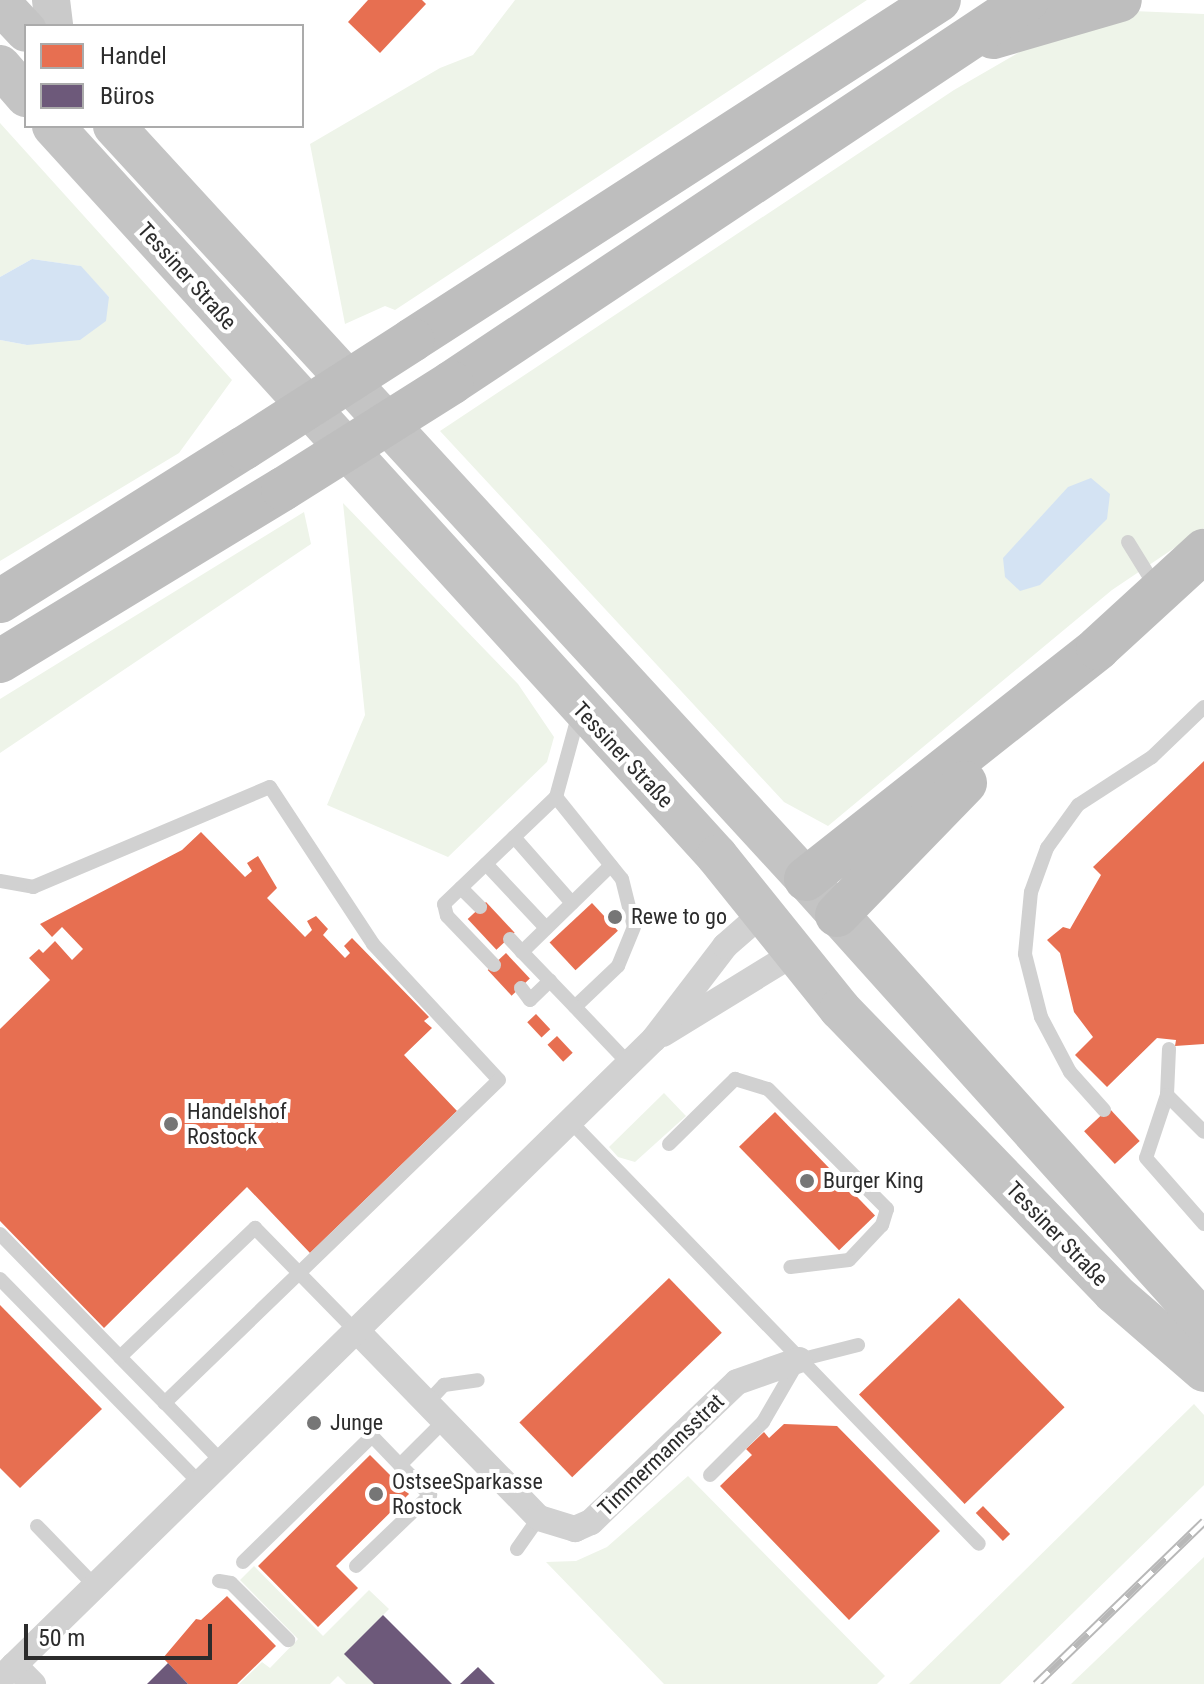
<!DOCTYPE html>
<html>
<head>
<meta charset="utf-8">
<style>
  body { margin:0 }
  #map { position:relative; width:1204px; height:1684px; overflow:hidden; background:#fff; font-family:"Roboto Condensed",sans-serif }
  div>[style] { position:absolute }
  .green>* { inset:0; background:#eef4e9 }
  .water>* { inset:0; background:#d4e3f3 }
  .shops>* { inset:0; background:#e76f51; transform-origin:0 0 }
  .offices>* { inset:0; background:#6d597a }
  .lane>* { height:14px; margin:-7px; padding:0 7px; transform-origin:7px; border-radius:7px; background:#d1d1d1 }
  .street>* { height:26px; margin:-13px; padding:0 13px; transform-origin:13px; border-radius:13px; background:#d1d1d1 }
  .secondary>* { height:38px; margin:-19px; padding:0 19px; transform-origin:19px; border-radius:19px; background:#cacaca }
  .primary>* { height:42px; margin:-21px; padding:0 21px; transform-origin:21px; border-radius:21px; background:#c4c4c4 }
  .highway>* { height:44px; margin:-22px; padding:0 22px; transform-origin:22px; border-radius:22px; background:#bebebe }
  .rail>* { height:9px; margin-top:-4.5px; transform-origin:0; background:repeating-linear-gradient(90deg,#fff 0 18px,#b8b8b8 0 36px); box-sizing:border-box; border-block:2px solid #b8b8b8 }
  .highway-bridge>* { height:44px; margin:-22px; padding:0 22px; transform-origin:22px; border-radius:22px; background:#bebebe }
  .dots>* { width:22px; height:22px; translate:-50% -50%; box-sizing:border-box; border:4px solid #fff; border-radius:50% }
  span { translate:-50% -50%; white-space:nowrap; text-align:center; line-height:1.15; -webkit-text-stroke:8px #fff; paint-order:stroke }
  .street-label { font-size:22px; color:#2c2c2c }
  .poi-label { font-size:22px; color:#2c2c2c }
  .left { translate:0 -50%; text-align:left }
  .legend { position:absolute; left:24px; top:24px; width:280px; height:104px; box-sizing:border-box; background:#fff; border:2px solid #ababab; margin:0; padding:10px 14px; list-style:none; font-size:24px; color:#2c2c2c }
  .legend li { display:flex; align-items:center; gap:16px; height:40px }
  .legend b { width:40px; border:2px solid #ababab }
  .scale { position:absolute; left:24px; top:1624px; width:188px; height:36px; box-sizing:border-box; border:4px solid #2c2c2c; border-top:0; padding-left:10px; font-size:24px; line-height:28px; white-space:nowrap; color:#2c2c2c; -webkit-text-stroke:6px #fff; paint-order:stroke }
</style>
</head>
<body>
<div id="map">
  <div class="green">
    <div style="clip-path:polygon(515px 0,867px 0,395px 310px,385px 306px,345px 324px,310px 144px,440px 68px,473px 55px)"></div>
    <div style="clip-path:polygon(1133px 11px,1204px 14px,1204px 528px,1112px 590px,828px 826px,784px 802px,440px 431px,954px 90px,1054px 32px)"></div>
    <div style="clip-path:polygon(0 123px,232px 380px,179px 453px,0 561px,0 340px,27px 345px,109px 297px,80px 266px,32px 259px,0 277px)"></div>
    <div style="clip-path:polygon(343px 503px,518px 684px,554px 737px,547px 762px,448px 857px,327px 805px,365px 715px)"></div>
    <div style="clip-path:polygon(304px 512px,311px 544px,0 753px,0 699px)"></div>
    <div style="clip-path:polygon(664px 1093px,686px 1116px,635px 1162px,618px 1157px,609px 1147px)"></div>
    <div style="clip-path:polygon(1194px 1404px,1204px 1415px,1204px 1485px,1000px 1684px,909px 1684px)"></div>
    <div style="clip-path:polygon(688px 1476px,885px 1676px,877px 1684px,664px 1684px,546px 1562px,576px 1561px,607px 1547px)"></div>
    <div style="clip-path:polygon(1204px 1557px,1204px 1684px,1071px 1684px,1139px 1619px)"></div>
    <div style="clip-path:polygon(254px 1566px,323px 1636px,369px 1590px,389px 1609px,345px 1654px,374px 1684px,346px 1684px,338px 1676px,330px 1684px,239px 1684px,262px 1662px,270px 1668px,298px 1639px,240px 1580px)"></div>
  </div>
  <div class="water">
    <div style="clip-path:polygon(32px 259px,81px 266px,109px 297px,106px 321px,80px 340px,27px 345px,0 340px,0 277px)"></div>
    <div style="clip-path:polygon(1091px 478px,1110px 494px,1107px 519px,1040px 585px,1020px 591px,1005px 577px,1003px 558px,1068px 487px)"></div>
  </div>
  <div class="shops">
    <div style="clip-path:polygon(368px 0,422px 0,426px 4px,380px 53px,348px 22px)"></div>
    <div style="clip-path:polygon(1204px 761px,1204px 1044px,1175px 1046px,1176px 1040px,1157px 1038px,1107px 1087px,1075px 1055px,1093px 1037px,1074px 1012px,1060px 953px,1047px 940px,1063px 927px,1070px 929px,1101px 875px,1093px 867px)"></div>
    <div style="clip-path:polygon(201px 832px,245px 877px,252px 871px,247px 863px,258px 856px,277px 888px,267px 898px,305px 937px,312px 930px,307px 921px,316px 916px,328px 929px,323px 935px,345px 958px,350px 953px,344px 946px,352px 938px,429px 1017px,424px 1021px,432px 1028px,404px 1055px,457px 1111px,310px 1253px,247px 1187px,104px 1328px,0 1221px,0 1029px,50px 980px,29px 958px,39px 949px,43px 953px,55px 941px,72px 960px,83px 949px,62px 927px,52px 937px,40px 924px,182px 850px)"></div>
    <div style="left:486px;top:902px;width:42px;height:25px;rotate:47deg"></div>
    <div style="left:592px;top:903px;width:38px;height:58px;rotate:47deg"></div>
    <div style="left:506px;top:953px;width:35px;height:25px;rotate:47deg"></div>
    <div style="left:536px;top:1014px;width:21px;height:12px;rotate:47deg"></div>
    <div style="left:557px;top:1036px;width:23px;height:13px;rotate:47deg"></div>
    <div style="left:1109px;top:1108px;width:45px;height:34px;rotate:47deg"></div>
    <div style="left:775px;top:1112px;width:144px;height:50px;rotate:46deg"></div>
    <div style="left:669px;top:1278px;width:76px;height:208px;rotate:46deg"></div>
    <div style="left:959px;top:1298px;width:152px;height:139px;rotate:46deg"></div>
    <div style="clip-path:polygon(0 1305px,102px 1409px,20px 1488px,0 1468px)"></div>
    <div style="clip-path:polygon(784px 1424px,837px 1426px,940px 1531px,849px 1620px,720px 1486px,752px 1455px,746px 1449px,764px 1432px,769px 1438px)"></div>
    <div style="clip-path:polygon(370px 1455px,409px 1494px,336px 1566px,358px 1588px,318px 1627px,258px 1566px)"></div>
    <div style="left:983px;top:1506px;width:39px;height:10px;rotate:46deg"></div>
    <div style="clip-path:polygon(227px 1596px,276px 1646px,237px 1684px,188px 1684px,163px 1658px,196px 1619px,201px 1620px)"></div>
  </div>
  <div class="offices">
    <div style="clip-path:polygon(383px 1615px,452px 1684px,374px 1684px,344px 1654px)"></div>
    <div style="clip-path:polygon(168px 1663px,188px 1684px,147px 1684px)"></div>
    <div style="clip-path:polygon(478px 1667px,495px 1684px,460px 1684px)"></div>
  </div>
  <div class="lane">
    <div style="left:1128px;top:542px;width:55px;rotate:58.3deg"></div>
    <div style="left:579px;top:713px;width:87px;rotate:105.3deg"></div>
    <div style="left:556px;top:797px;width:105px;rotate:51.2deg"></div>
    <div style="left:622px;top:879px;width:49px;rotate:76deg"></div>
    <div style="left:634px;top:927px;width:42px;rotate:112.3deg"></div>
    <div style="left:618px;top:966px;width:59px;rotate:136.4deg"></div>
    <div style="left:575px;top:1007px;width:79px;rotate:46.5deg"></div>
    <div style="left:514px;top:837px;width:88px;rotate:48.7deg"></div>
    <div style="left:486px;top:864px;width:88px;rotate:46.8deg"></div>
    <div style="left:0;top:881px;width:34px;rotate:10deg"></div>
    <div style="left:33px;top:887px;width:257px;rotate:-22.9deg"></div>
    <div style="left:270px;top:787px;width:188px;rotate:56.7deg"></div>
    <div style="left:373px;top:944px;width:185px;rotate:47.2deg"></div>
    <div style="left:499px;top:1080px;width:465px;rotate:136deg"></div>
    <div style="left:165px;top:1403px;width:64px;rotate:-134.4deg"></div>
    <div style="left:461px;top:888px;width:27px;rotate:45deg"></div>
    <div style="left:510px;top:939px;width:18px;rotate:47deg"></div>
    <div style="left:494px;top:965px;width:68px;rotate:-133.8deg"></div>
    <div style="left:447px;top:916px;width:12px;rotate:-104deg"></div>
    <div style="left:444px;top:904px;width:155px;rotate:-43.7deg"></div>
    <div style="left:521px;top:988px;width:15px;rotate:53deg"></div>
    <div style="left:530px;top:1000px;width:28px;rotate:-44deg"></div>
    <div style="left:575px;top:1007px;width:76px;rotate:-133.9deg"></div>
    <div style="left:522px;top:952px;width:124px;rotate:-44.3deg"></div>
    <div style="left:1169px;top:1049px;width:46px;rotate:92.5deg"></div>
    <div style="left:1167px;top:1095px;width:66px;rotate:108.4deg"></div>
    <div style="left:1146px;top:1158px;width:88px;rotate:48.7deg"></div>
    <div style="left:1167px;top:1095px;width:52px;rotate:45deg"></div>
    <div style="left:1104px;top:1110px;width:51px;rotate:-131.8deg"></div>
    <div style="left:1070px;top:1072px;width:62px;rotate:-117.8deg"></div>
    <div style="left:1041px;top:1017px;width:65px;rotate:-104.3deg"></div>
    <div style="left:1025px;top:954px;width:62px;rotate:-84.5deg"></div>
    <div style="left:1031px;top:892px;width:47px;rotate:-70deg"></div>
    <div style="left:1047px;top:848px;width:53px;rotate:-54.2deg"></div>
    <div style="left:1078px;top:805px;width:88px;rotate:-33deg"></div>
    <div style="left:1152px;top:757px;width:72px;rotate:-43.9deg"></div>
    <div style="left:570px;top:1121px;width:588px;rotate:45.96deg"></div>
    <div style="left:669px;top:1144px;width:93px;rotate:-44.6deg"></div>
    <div style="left:735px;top:1079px;width:34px;rotate:17deg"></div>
    <div style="left:768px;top:1089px;width:169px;rotate:45.2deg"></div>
    <div style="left:887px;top:1209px;width:17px;rotate:107deg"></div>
    <div style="left:882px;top:1225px;width:48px;rotate:133.3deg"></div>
    <div style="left:849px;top:1260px;width:59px;rotate:173.2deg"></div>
    <div style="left:0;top:1234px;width:172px;rotate:45.7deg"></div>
    <div style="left:120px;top:1357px;width:187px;rotate:-43.7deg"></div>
    <div style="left:255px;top:1228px;width:147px;rotate:45.6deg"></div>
    <div style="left:0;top:1279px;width:286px;rotate:45.6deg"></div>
    <div style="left:165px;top:1403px;width:82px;rotate:46deg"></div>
    <div style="left:427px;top:1403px;width:25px;rotate:-47deg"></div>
    <div style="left:444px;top:1385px;width:34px;rotate:-8deg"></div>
    <div style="left:710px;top:1475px;width:75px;rotate:-45deg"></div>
    <div style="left:763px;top:1422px;width:72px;rotate:-59.9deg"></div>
    <div style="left:799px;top:1360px;width:61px;rotate:-14.3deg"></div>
    <div style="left:37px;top:1526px;width:83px;rotate:46deg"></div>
    <div style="left:517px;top:1549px;width:38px;rotate:-55deg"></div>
    <div style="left:243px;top:1562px;width:180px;rotate:-44.3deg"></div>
    <div style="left:372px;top:1436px;width:40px;rotate:46deg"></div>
    <div style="left:356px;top:1566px;width:103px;rotate:-43.8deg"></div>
    <div style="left:430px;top:1495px;width:42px;rotate:-135deg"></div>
    <div style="left:400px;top:1465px;width:62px;rotate:-45deg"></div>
    <div style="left:219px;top:1581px;width:12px;rotate:9deg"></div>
    <div style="left:231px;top:1583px;width:81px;rotate:45deg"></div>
  </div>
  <div class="street">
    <div style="left:663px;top:1034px;width:153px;rotate:-31.6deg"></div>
    <div style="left:359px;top:1333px;width:258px;rotate:45.8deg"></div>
    <div style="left:539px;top:1518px;width:38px;rotate:17deg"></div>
    <div style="left:575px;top:1529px;width:17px;rotate:-24deg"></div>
    <div style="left:591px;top:1522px;width:202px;rotate:-43.8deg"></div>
    <div style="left:737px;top:1382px;width:66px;rotate:-19.5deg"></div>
    <div style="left:14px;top:1665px;width:27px;rotate:45deg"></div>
    <div style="left:0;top:1679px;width:915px;rotate:-44.38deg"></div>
    <div style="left:654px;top:1039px;width:117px;rotate:-52.6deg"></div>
    <div style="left:725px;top:946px;width:53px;rotate:-41.2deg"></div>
  </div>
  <div class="secondary">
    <div style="left:51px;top:0;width:26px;rotate:83deg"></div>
  </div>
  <div class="primary">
    <div style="left:0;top:3px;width:38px;rotate:47deg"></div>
    <div style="left:0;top:66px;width:40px;rotate:49deg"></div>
    <div style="left:53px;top:126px;width:987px;rotate:47.71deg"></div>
    <div style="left:717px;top:856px;width:196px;rotate:51.2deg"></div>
    <div style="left:840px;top:1009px;width:395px;rotate:46deg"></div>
    <div style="left:1114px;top:1293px;width:119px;rotate:40.9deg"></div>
    <div style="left:114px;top:126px;width:1023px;rotate:47.42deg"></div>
    <div style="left:806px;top:879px;width:596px;rotate:48.06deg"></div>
  </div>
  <div class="highway">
    <div style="left:993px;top:37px;width:132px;rotate:-16.2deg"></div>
    <div style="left:412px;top:340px;width:627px;rotate:-32.83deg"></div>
    <div style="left:451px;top:383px;width:692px;rotate:-33.62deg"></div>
    <div style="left:0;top:601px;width:288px;rotate:-32.1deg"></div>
    <div style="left:0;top:661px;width:331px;rotate:-31.3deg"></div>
    <div style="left:806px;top:879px;width:372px;rotate:-38.3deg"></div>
    <div style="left:1098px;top:648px;width:144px;rotate:-42.5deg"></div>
    <div style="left:837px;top:915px;width:184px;rotate:-45.9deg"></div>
  </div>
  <div class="rail">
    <div style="left:1036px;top:1684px;width:234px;rotate:-44.1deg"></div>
  </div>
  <div class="highway-bridge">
    <div style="left:244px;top:448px;width:200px;rotate:-32.7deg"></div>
    <div style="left:283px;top:489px;width:199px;rotate:-32.2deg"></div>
  </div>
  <div class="dots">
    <div style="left:615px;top:917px;background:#767676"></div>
    <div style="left:171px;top:1124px;background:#767676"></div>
    <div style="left:807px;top:1181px;background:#767676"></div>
    <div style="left:314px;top:1423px;background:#767676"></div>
    <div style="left:376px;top:1494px;background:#767676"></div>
  </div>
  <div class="street-label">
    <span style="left:187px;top:276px;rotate:48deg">Tessiner Straße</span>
    <span style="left:623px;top:755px;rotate:47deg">Tessiner Straße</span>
    <span style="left:1057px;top:1234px;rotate:46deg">Tessiner Straße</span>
    <span style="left:661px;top:1455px;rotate:-44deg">Timmermannsstrat</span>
  </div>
  <div class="poi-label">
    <span class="left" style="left:631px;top:917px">Rewe to go</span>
    <span class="left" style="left:187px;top:1124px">Handelshof<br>Rostock</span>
    <span class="left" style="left:823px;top:1181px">Burger King</span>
    <span class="left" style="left:330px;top:1423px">Junge</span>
    <span class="left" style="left:392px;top:1494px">OstseeSparkasse<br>Rostock</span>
  </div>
  <ul class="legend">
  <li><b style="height:22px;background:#e76f51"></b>Handel</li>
  <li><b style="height:22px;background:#6d597a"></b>Büros</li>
  </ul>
  <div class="scale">50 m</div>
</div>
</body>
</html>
